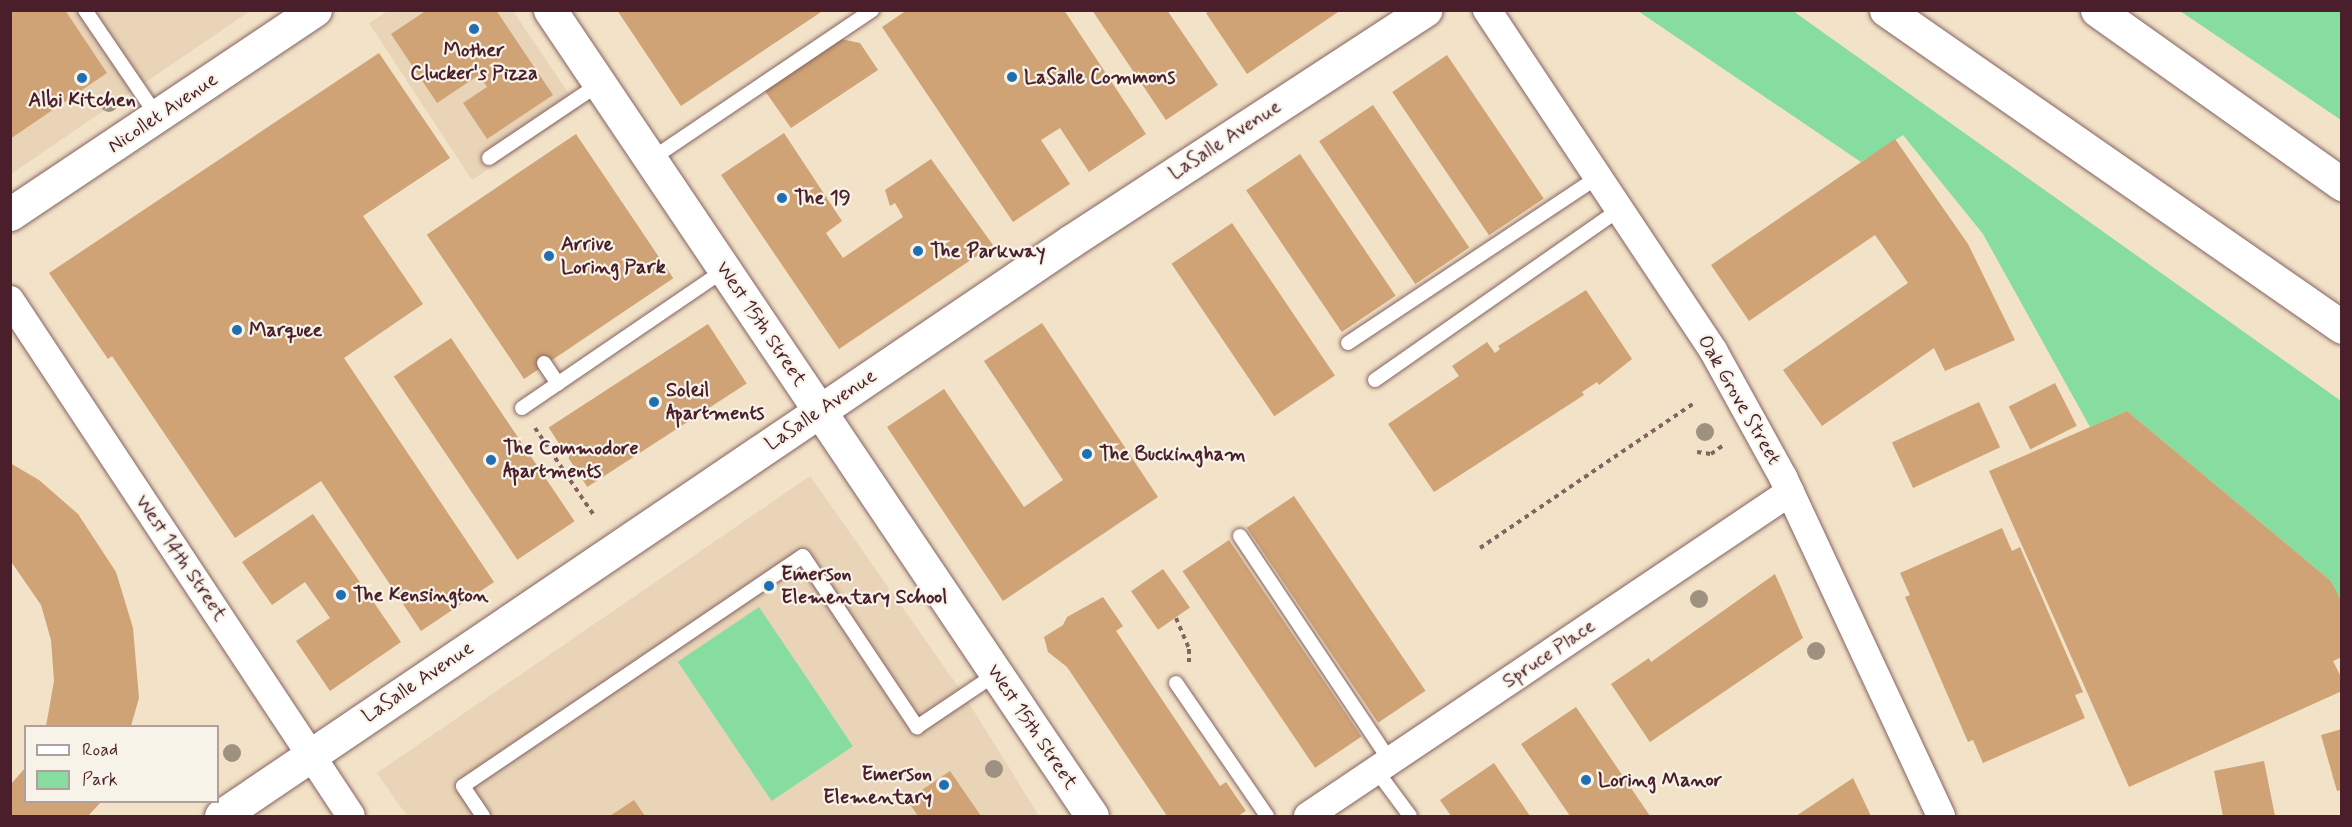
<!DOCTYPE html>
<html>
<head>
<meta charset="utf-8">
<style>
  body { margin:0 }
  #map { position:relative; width:2352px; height:827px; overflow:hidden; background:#f2e2c7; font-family:Mynerve,sans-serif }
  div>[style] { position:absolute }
  .built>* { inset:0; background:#e9d4b7 }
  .green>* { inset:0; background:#87dc9f; transform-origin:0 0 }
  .building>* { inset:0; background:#cfa375; transform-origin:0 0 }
  .path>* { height:4px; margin-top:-2px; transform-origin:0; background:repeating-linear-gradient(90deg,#856362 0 4.5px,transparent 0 9px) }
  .roads { filter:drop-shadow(0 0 2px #856362) drop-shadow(0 0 2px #856362) }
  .lane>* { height:14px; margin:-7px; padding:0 7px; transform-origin:7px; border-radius:7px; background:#fff }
  .street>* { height:28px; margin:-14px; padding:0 14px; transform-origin:14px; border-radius:14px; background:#fff }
  .secondary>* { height:33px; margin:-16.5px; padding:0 16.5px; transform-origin:16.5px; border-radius:16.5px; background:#fff }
  .highway>* { height:33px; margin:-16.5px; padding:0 16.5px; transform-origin:16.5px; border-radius:16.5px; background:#fff }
  .trees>* { width:18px; height:18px; margin:-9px; border-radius:50%; background:#9e9181 }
  .dots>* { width:16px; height:16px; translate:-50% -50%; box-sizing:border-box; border:3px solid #f7f3e8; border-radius:50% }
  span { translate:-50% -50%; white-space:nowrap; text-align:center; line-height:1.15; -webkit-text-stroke:4.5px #f7f3e8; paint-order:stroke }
  .poi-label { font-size:20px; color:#4a1f2b; font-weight:700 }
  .left { translate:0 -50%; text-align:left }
  .right { translate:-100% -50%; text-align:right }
  .street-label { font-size:20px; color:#4a1f2b }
  .frame { position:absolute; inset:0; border:12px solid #4a1f2b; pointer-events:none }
  .legend { position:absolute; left:24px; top:725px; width:195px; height:78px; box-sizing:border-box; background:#f7f3e8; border:2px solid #b29e9c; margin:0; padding:8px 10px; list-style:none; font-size:18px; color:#4a1f2b }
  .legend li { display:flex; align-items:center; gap:12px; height:30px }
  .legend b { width:30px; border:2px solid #b29e9c }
</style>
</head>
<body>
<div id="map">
  <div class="built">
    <div style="clip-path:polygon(11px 11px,250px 11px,11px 174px)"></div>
    <div style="clip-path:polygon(388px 11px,513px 11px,579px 109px,472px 180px,369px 23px)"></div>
    <div style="clip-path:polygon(810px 476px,964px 695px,1039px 816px,407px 816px,377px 773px)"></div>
  </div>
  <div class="green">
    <div style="clip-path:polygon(1638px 11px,1793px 11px,2341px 401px,2341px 603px,2331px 581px,2127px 411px,2090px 427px,1983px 234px,1903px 135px,1861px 162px)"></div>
    <div style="clip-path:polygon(2180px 11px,2341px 11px,2341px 120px)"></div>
    <div style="left:759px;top:607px;width:168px;height:98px;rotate:56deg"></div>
  </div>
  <div class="building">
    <div style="clip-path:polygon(10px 10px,65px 10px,107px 73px,10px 139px)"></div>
    <div style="clip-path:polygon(427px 10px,496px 10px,553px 95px,487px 139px,463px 103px,487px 87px,479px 75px,437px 103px,391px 34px)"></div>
    <div style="clip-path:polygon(617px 10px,824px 10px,681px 106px)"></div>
    <div style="clip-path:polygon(907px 10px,1064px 10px,1146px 134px,1089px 172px,1060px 128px,1041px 140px,1070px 184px,1013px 222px,882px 27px)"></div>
    <div style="clip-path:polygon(1092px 10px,1167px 10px,1218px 85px,1166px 120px)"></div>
    <div style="clip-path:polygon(1211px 10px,1341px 10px,1247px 74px,1206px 13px)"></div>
    <div style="clip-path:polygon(841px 39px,860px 43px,878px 70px,791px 128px,765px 91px)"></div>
    <div style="clip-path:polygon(379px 53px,450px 158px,363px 216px,423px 304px,344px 358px,494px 582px,421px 631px,321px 481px,235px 538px,112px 356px,108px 359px,49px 273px)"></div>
    <div style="left:1447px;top:55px;width:173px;height:66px;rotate:56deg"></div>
    <div style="left:1373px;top:105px;width:172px;height:65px;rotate:56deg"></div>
    <div style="clip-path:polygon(784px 133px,842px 221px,826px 233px,843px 258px,903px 217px,895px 203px,890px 206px,885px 190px,931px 159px,993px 245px,839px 349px,721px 175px)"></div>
    <div style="left:576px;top:134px;width:174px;height:180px;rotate:56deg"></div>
    <div style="clip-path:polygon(1895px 139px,1968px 244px,2015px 340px,1945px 371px,1934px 348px,1822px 426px,1783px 370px,1908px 283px,1875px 235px,1749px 321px,1711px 265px)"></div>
    <div style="left:1300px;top:154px;width:171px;height:65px;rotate:56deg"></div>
    <div style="left:1232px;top:223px;width:184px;height:73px;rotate:56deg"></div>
    <div style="clip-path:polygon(1586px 290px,1632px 359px,1599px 385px,1597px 382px,1582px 392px,1584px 395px,1434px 492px,1388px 424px,1459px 376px,1452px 366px,1487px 342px,1495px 353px,1500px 349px,1498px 346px)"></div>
    <div style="clip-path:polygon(1042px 323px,1158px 497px,1003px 601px,887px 427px,944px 389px,1024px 507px,1063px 480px,984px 361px)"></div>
    <div style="left:708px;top:324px;width:71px;height:190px;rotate:57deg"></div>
    <div style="left:451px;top:338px;width:221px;height:69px;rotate:56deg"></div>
    <div style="left:2055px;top:383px;width:48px;height:52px;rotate:63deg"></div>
    <div style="left:1979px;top:402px;width:50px;height:96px;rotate:65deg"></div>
    <div style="clip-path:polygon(2127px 411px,2331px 581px,2342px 603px,2342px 657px,2333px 661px,2342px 679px,2342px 691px,2129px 787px,1989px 471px)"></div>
    <div style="clip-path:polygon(10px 463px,39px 480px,78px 514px,116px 572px,133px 628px,139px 698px,131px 726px,46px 726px,54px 681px,51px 640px,41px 605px,10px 560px)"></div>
    <div style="left:1294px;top:496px;width:235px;height:57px;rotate:56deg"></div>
    <div style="clip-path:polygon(313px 514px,401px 642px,330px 691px,296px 641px,330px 618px,305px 582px,272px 605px,242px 562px)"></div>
    <div style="clip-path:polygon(2002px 528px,2012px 551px,2020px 547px,2083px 692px,2075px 695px,2085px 718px,1983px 763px,1973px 740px,1968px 742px,1905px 597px,1910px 595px,1900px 573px)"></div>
    <div style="left:1229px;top:540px;width:237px;height:56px;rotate:56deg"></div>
    <div style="left:1163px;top:569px;width:47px;height:39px;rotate:55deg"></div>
    <div style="clip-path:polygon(1775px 574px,1803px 638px,1650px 742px,1611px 684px,1649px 658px,1651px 662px)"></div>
    <div style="clip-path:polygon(1103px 597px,1123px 626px,1116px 631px,1220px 786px,1226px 782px,1246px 811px,1238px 816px,1167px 816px,1067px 667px,1048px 652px,1044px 637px,1063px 625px,1067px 617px)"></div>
    <div style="clip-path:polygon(1576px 707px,1650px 816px,1570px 816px,1521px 744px)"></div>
    <div style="clip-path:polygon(2342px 729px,2342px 790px,2337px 791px,2321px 735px)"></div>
    <div style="clip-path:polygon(2264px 761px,2275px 816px,2223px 816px,2214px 771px)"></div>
    <div style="clip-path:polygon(1494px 763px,1530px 816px,1451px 816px,1440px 800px)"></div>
    <div style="clip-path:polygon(26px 767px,26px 802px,101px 802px,88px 816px,10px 816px,10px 785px)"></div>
    <div style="clip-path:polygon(950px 771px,981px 816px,918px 816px,907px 800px)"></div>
    <div style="clip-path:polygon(1853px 778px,1871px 816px,1796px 816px)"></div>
    <div style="clip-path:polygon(634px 800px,645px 816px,610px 816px)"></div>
  </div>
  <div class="path">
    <div style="left:535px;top:428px;width:107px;rotate:56deg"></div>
    <div style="left:1697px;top:452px;width:14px;rotate:8deg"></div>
    <div style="left:1711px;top:454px;width:14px;rotate:-36deg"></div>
    <div style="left:1480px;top:548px;width:258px;rotate:-34.1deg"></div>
    <div style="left:1176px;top:618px;width:34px;rotate:67deg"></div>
    <div style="left:1189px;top:649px;width:13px;rotate:90deg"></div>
  </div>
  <div class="roads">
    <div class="lane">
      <div style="left:85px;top:10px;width:128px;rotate:55.8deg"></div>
      <div style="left:489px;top:158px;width:133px;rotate:-33.9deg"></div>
      <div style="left:650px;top:160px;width:268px;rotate:-34deg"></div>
      <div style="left:1348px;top:343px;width:300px;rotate:-33.6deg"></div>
      <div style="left:544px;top:363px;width:25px;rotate:56deg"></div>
      <div style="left:1375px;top:380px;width:297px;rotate:-34.9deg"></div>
      <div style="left:522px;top:408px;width:245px;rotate:-34.3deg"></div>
      <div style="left:1240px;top:536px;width:270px;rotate:56.3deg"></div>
      <div style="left:1176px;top:683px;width:161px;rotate:55.6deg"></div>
      <div style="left:1376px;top:770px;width:57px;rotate:53.5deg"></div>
      <div style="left:483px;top:816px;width:36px;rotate:-124deg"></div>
      <div style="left:463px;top:786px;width:410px;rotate:-34.1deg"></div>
      <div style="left:803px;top:556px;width:206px;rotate:56.3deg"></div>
      <div style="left:917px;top:727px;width:95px;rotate:-33.9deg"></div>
    </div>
    <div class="street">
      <div style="left:1487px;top:10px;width:410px;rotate:56.4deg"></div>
      <div style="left:1714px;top:352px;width:143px;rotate:61.1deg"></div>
      <div style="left:1783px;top:477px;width:374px;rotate:65deg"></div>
      <div style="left:10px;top:300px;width:618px;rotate:56.54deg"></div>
      <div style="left:1308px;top:816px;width:581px;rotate:-33.91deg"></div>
    </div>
    <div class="secondary">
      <div style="left:550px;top:10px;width:971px;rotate:56.08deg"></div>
      <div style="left:10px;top:214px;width:367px;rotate:-33.8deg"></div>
      <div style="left:221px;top:816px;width:1026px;rotate:-34.08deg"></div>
      <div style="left:1071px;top:241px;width:423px;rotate:-33.1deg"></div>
    </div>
    <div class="highway">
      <div style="left:1886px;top:10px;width:555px;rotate:34.81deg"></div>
      <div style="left:2097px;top:10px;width:301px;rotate:35.4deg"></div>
    </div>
  </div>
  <div class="trees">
    <div style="left:109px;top:103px"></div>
    <div style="left:1705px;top:432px"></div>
    <div style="left:1699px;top:599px"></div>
    <div style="left:1816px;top:651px"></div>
    <div style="left:232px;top:753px"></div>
    <div style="left:994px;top:769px"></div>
  </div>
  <div class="dots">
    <div style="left:474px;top:29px;background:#1f6fb2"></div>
    <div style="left:1012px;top:77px;background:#1f6fb2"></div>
    <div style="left:82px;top:78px;background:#1f6fb2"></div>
    <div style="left:782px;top:198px;background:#1f6fb2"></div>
    <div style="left:918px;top:251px;background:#1f6fb2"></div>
    <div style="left:549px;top:256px;background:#1f6fb2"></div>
    <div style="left:237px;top:330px;background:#1f6fb2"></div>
    <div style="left:654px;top:402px;background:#1f6fb2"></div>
    <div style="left:1087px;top:454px;background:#1f6fb2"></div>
    <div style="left:491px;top:460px;background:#1f6fb2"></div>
    <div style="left:769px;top:586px;background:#1f6fb2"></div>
    <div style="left:341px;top:595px;background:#1f6fb2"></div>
    <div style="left:1586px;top:780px;background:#1f6fb2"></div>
    <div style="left:944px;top:785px;background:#1f6fb2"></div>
  </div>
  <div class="poi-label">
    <span style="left:474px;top:62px">Mother<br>Clucker's Pizza</span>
    <span class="left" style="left:1024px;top:77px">LaSalle Commons</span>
    <span style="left:82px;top:100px">Albi Kitchen</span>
    <span class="left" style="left:794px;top:198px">The 19</span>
    <span class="left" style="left:561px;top:256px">Arrive<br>Loring Park</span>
    <span class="left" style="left:930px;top:251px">The Parkway</span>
    <span class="left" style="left:249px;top:330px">Marquee</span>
    <span class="left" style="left:666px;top:402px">Soleil<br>Apartments</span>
    <span class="left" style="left:503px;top:460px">The Commodore<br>Apartments</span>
    <span class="left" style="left:1099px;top:454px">The Buckingham</span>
    <span class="left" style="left:781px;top:586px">Emerson<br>Elementary School</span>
    <span class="left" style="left:353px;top:595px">The Kensington</span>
    <span class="right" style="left:932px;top:786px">Emerson<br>Elementary</span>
    <span class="left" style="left:1598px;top:780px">Loring Manor</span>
  </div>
  <div class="street-label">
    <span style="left:163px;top:113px;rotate:-34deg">Nicollet Avenue</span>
    <span style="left:1225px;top:140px;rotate:-33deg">LaSalle Avenue</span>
    <span style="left:761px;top:324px;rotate:56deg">West 15th Street</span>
    <span style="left:1739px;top:400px;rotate:60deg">Oak Grove Street</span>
    <span style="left:821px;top:410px;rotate:-34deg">LaSalle Avenue</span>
    <span style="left:181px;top:558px;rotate:56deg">West 14th Street</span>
    <span style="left:1549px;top:654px;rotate:-34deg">Spruce Place</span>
    <span style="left:418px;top:682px;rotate:-34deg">LaSalle Avenue</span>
    <span style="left:1032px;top:727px;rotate:56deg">West 15th Street</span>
  </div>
  <div class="frame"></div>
  <ul class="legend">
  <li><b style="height:8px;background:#fff"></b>Road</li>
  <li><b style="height:16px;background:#87dc9f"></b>Park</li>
  </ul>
</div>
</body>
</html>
